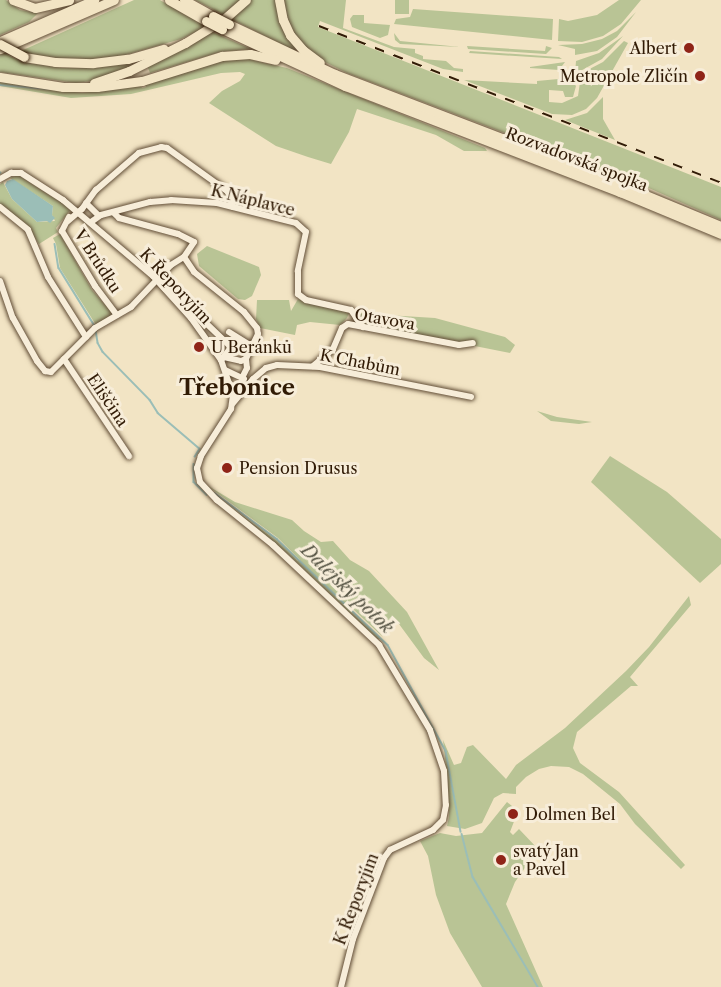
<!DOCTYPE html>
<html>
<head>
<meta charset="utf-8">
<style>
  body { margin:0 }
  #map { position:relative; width:721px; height:987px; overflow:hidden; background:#f2e4c4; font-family:"Libre Caslon Text",serif }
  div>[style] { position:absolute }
  .green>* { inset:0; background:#b9c495; transform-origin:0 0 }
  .water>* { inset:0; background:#9bbeb7 }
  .stream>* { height:1.5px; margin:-0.75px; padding:0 0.75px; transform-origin:0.75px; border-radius:0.75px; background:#9bbeb7 }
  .roads { filter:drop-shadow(0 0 2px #614d36) drop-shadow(0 0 2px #614d36) }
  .minor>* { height:6px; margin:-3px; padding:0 3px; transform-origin:3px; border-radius:3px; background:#f7edd9 }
  .highway>* { height:9px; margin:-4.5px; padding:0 4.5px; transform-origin:4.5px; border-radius:4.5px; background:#f2e4c4 }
  .rail>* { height:1.5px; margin-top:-0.75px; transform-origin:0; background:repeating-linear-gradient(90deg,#311b06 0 10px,transparent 0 20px) }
  .bridges { filter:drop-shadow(0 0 2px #311b06) drop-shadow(0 0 2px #311b06) }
  .highway-bridge>* { height:9px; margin:-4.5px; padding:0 4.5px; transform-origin:4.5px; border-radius:4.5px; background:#f2e4c4 }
  .dots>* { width:16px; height:16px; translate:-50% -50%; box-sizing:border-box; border:3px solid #f7edd9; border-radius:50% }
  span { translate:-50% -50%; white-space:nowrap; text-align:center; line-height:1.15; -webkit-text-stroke:6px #f7edd9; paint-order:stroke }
  .poi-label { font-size:16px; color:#311b06 }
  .right { translate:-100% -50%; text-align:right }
  .left { translate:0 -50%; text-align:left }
  .street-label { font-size:16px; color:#311b06 }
  .water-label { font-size:18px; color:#565444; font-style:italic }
  .district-label { font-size:22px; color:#311b06; font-weight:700 }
</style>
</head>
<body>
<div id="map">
  <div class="green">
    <div style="clip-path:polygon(0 0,6px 0,20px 10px,38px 13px,29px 22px,0 35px)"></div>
    <div style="clip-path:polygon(134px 0,160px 0,206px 27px,181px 39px,118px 57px,89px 60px,50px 58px,32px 56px,21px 51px)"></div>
    <div style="clip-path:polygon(195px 0,242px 0,224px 15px)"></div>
    <div style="clip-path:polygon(251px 0,275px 0,282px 28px,301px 54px,229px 18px)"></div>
    <div style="clip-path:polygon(284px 0,346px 0,343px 28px,394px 47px,415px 49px,415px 53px,423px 56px,423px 59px,446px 61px,454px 68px,463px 69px,463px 72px,443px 69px,320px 21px,318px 27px,721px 187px,721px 220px,642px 185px,347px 73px,321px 60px,301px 44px,289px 25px)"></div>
    <div style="left:395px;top:0;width:14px;height:14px"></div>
    <div style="clip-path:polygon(619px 0,641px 0,621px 24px,603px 36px,582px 42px,558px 41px,559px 19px,568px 21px,597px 15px)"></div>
    <div style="clip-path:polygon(413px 9px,553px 19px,552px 40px,394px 24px,396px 19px,410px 17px)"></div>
    <div style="clip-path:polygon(636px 12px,617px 37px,597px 51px,575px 55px,575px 49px,558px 45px,582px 44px,602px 39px,617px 31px)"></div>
    <div style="clip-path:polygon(353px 15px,364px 15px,364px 23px,390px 25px,388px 35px,380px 38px,352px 27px,350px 19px)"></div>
    <div style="clip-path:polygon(210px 31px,251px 49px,220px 52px,150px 73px,147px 65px)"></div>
    <div style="clip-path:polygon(394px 33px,400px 41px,460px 47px,400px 44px,395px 40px)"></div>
    <div style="clip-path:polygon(623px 36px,602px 59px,575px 74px,576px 61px,599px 53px)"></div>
    <div style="clip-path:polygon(624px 41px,628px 43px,597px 98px,586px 109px,572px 115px,552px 114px,464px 80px,537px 84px,537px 81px,569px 78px,576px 86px,573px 97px,565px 97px,563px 91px,549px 90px,549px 102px,562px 103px,578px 96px,580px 82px,576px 76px,603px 62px)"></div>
    <div style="clip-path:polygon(467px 46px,545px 51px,546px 46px,552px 48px,546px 54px,468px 49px)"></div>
    <div style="clip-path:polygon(470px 51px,559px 57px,562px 59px,469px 53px)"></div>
    <div style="clip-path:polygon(4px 53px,22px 62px,62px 68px,96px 68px,144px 60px,98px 80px,76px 83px,0 72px,0 55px)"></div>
    <div style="clip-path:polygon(248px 59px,287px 68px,485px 148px,487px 151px,464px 151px,436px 135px,357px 109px,349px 132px,331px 164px,308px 157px,276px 146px,209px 103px,222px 91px,240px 81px,245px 74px,240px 72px,221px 73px,131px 94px,71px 98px,0 86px,0 82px,82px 93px,141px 86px,142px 88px,146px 87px,145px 84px,222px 60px)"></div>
    <div style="clip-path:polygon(565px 62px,559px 70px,530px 68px,530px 67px)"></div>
    <div style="clip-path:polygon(603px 97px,603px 119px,615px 140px,565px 120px,587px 113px)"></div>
    <div style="clip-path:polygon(18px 175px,71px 209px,56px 228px,58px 232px,39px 244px,25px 223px,0 204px,0 184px,3px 182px,12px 199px,37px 222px,55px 221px,52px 215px,53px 206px,10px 178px)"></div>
    <div style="clip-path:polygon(60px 234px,92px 290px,113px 314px,96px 325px,60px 268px,56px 244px,53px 238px)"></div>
    <div style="clip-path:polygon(207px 246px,259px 267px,261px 275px,252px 296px,245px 300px,238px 299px,199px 266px,197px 254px)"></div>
    <div style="clip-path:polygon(298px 299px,349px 313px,347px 318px,340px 325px,310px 322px,297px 325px,295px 335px,260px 328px,256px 319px,257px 300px,289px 300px,291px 311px)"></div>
    <div style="clip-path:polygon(355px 313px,435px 318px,505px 337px,515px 345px,510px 353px,364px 324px)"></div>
    <div style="clip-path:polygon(537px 411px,557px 417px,592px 422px,579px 424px,551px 421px)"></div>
    <div style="clip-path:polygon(610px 456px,667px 492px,721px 539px,721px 564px,700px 583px,591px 482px)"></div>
    <div style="clip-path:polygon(205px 484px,235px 502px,292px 520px,304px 531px,321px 542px,333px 541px,350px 560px,369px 571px,407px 612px,439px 670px,424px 658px,399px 624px,387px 621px,374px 626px,383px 637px,353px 609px,351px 612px,381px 639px,377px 639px,288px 554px,213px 494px,276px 540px,298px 561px,300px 560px,278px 538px)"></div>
    <div style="clip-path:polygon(689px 596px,691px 605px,630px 677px,638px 686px,631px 686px,577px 732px,573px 748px,580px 763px,619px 792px,685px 865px,681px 869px,635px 824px,620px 804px,583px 774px,569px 767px,551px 766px,539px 769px,526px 777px,516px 787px,516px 794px,503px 793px,494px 798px,482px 823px,465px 829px,447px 826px,449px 817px,448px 784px,443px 740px,454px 765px,461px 763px,467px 747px,473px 745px,506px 779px,516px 765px,565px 728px,626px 671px,649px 647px)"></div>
    <div style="clip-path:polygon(507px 802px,518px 811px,510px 832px,513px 835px,519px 829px,538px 849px,515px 882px,506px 904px,543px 987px,482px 987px,450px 933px,436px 895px,428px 856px,420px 841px,440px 833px,456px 836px,482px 833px)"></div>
  </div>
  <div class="water">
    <div style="clip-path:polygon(13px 179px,53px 206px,52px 215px,55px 218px,50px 223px,47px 221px,37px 222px,12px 199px,5px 185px,7px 181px)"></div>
  </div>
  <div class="stream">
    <div style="left:0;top:85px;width:49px;rotate:4.7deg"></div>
    <div style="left:0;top:172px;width:1px;rotate:45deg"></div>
    <div style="left:55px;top:244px;width:24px;rotate:81deg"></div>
    <div style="left:59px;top:268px;width:68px;rotate:58.2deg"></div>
    <div style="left:96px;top:330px;width:13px;rotate:81deg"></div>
    <div style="left:98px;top:343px;width:10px;rotate:61deg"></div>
    <div style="left:103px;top:352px;width:67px;rotate:45.6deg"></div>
    <div style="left:150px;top:400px;width:15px;rotate:58deg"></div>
    <div style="left:158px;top:413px;width:55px;rotate:40.6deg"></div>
    <div style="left:200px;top:449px;width:9px;rotate:122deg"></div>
    <div style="left:194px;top:464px;width:18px;rotate:90deg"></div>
    <div style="left:194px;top:482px;width:18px;rotate:45deg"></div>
    <div style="left:215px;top:493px;width:77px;rotate:36.6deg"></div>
    <div style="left:277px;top:539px;width:153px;rotate:43.7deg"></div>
    <div style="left:388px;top:645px;width:121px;rotate:61.3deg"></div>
    <div style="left:446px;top:751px;width:82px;rotate:79.5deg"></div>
    <div style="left:462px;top:834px;width:44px;rotate:75.7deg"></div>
    <div style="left:473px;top:877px;width:128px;rotate:59.4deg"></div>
  </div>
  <div class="roads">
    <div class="minor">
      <div style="left:0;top:179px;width:13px;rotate:-29deg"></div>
      <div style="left:11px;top:173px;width:10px"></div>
      <div style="left:21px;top:173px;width:50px;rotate:32.7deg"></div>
      <div style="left:63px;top:200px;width:118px;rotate:40.2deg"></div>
      <div style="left:153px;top:276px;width:57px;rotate:47.9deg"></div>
      <div style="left:191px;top:318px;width:52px;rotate:54.5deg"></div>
      <div style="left:221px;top:360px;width:37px;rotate:71deg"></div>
      <div style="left:233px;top:395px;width:14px;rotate:98deg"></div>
      <div style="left:231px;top:409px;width:56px;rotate:122.6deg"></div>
      <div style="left:201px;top:456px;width:13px;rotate:108deg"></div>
      <div style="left:197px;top:468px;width:14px;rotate:78deg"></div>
      <div style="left:200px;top:482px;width:25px;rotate:47deg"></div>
      <div style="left:217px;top:500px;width:72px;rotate:38.8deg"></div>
      <div style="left:273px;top:545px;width:146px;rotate:43.3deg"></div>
      <div style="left:379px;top:645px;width:99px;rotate:59deg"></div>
      <div style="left:430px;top:730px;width:43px;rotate:71.1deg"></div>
      <div style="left:444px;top:771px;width:34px;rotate:87deg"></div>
      <div style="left:446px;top:805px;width:15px;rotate:101deg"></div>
      <div style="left:443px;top:820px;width:14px;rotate:135deg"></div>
      <div style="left:433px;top:830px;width:47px;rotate:155.1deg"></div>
      <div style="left:390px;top:850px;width:10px;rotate:127deg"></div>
      <div style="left:384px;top:858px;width:87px;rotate:110.9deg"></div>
      <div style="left:353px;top:939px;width:49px;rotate:104deg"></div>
      <div style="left:86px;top:203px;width:18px;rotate:45deg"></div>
      <div style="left:0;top:207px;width:36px;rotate:39deg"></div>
      <div style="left:28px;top:230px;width:51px;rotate:66.9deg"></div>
      <div style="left:48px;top:277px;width:71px;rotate:57.7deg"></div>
      <div style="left:69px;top:217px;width:16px;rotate:117deg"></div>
      <div style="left:62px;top:231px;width:64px;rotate:59deg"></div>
      <div style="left:95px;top:286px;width:36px;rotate:53deg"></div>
      <div style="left:68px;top:221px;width:18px;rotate:-41deg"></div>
      <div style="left:82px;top:209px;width:24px;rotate:-54deg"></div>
      <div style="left:96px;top:190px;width:57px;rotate:-40.7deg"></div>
      <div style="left:139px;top:153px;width:23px;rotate:-15deg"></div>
      <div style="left:161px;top:147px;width:6px;rotate:9deg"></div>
      <div style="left:167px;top:148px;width:74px;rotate:35.6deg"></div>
      <div style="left:227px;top:191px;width:9px;rotate:54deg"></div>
      <div style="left:232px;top:198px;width:9px;rotate:84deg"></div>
      <div style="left:91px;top:222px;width:12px;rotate:-35deg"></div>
      <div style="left:101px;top:215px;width:51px;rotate:-14.9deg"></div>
      <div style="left:150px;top:202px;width:21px;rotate:-5deg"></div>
      <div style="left:171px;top:200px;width:46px;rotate:3.7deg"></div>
      <div style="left:217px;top:203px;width:81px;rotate:14.2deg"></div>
      <div style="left:296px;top:223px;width:13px;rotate:42deg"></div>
      <div style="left:306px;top:232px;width:40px;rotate:102deg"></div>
      <div style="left:298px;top:271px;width:23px;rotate:90deg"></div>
      <div style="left:298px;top:294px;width:10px;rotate:37deg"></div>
      <div style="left:306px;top:300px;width:46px;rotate:12.5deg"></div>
      <div style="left:351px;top:310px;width:21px;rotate:55deg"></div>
      <div style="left:184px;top:257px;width:18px;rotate:56deg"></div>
      <div style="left:194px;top:272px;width:64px;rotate:38.7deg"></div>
      <div style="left:244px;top:312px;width:21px;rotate:51deg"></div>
      <div style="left:257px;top:328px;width:6px;rotate:81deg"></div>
      <div style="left:258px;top:334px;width:28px;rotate:116deg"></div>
      <div style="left:246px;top:359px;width:9px;rotate:84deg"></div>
      <div style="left:247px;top:368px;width:11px;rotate:117deg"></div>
      <div style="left:160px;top:279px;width:98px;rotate:43.8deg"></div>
      <div style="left:0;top:281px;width:39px;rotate:71deg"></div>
      <div style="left:13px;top:318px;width:49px;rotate:60.8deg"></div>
      <div style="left:37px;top:361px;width:13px;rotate:51deg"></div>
      <div style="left:45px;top:371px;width:6px;rotate:9deg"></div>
      <div style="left:51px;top:372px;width:62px;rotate:-45deg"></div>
      <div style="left:95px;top:328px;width:42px;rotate:-30.3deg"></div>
      <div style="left:131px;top:307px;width:58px;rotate:-46.4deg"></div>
      <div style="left:171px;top:265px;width:15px;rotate:-32deg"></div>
      <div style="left:184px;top:257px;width:18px;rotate:-56deg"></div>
      <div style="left:194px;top:242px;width:18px;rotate:-153deg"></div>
      <div style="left:178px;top:234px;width:61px;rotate:-164.8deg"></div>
      <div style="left:119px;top:218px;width:8px;rotate:-135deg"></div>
      <div style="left:229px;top:332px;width:26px;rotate:32deg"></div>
      <div style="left:224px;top:357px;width:17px;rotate:13deg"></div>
      <div style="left:241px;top:361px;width:5px;rotate:-22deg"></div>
      <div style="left:64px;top:359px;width:117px;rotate:56.2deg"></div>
      <div style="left:221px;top:360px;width:27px;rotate:-51deg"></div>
      <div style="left:313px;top:366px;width:26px;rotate:-40deg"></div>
      <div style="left:333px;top:349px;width:23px;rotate:-67deg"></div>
      <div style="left:342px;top:328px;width:7px;rotate:-34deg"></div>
      <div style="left:348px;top:324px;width:113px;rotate:10.7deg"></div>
      <div style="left:459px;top:345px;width:14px;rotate:-8deg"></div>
      <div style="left:225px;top:370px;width:21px;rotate:25deg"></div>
      <div style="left:233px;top:403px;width:31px;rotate:-50deg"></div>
      <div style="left:253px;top:379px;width:17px;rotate:-40deg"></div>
      <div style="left:266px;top:368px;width:11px;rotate:-15deg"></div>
      <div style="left:277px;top:365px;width:43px;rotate:2.7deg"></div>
      <div style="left:320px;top:367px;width:154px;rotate:11.2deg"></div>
    </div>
    <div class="highway">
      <div style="left:13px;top:0;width:23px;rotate:20deg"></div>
      <div style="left:35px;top:8px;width:35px;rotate:-13deg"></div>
      <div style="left:169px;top:0;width:43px;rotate:29.6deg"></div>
      <div style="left:184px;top:0;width:33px;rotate:29deg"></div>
      <div style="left:279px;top:0;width:20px;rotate:79deg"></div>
      <div style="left:283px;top:20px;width:17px;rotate:65deg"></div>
      <div style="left:290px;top:35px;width:20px;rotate:49deg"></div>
      <div style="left:303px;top:50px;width:21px;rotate:37deg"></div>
      <div style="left:229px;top:24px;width:117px;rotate:25.3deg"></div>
      <div style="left:335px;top:74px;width:262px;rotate:21deg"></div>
      <div style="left:580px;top:168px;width:152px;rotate:22.4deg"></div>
      <div style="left:222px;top:29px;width:136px;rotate:24.9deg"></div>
      <div style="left:345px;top:86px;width:295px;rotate:21.1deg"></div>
      <div style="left:620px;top:192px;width:109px;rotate:22.6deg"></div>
      <div style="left:0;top:41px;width:103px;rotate:-23.6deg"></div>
      <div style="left:0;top:49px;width:124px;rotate:-23.3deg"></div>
      <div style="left:24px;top:57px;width:31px;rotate:9deg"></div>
      <div style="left:55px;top:62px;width:38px;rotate:2deg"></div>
      <div style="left:93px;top:63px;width:35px;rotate:-7deg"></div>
      <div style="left:128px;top:59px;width:37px;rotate:-16deg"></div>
      <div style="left:0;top:77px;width:64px;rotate:9deg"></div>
      <div style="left:63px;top:87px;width:34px"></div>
      <div style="left:97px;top:87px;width:45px;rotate:-7.6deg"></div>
      <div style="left:142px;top:81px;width:84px;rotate:-17.4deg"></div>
      <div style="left:222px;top:56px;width:28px;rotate:-4deg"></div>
      <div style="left:250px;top:54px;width:26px;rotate:13deg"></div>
      <div style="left:94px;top:83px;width:37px;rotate:-19deg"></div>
      <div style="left:129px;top:71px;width:63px;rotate:-26.6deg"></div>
      <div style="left:185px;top:43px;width:46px;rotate:-31.6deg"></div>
      <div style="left:224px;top:19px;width:29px;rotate:-41deg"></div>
    </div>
  </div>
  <div class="rail">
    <div style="left:319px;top:26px;width:432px;rotate:21.3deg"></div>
  </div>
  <div class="bridges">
    <div class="highway-bridge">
      <div style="left:213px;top:16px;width:18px;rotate:27deg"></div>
      <div style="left:206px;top:21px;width:18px;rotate:27deg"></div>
      <div style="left:0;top:44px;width:27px;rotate:28deg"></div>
    </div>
  </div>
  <div class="dots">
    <div style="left:689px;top:48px;background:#8f2418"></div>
    <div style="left:700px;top:76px;background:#8f2418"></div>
    <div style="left:199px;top:347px;background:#8f2418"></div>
    <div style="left:227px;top:468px;background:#8f2418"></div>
    <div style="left:513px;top:814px;background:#8f2418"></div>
    <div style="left:501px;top:860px;background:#8f2418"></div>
  </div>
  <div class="poi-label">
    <span class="right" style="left:677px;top:48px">Albert</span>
    <span class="right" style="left:688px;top:76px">Metropole Zličín</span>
    <span class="left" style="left:211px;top:347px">U Beránků</span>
    <span class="left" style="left:239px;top:468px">Pension Drusus</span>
    <span class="left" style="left:525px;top:814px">Dolmen Bel</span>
    <span class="left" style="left:513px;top:860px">svatý Jan<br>a Pavel</span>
  </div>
  <div class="street-label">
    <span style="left:577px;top:159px;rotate:21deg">Rozvadovská spojka</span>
    <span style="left:253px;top:200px;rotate:14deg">K Náplavce</span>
    <span style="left:98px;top:261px;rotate:57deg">V Brůdku</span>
    <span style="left:176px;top:286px;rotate:47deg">K Řeporyjím</span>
    <span style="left:385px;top:319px;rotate:10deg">Otavova</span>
    <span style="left:360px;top:362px;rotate:11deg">K Chabům</span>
    <span style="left:108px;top:400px;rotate:56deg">Eliščina</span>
    <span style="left:356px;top:899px;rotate:-69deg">K Řeporyjím</span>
  </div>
  <div class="water-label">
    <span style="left:347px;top:589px;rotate:44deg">Dalejský potok</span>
  </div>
  <div class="district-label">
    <span style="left:237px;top:388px">Třebonice</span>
  </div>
</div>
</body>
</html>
